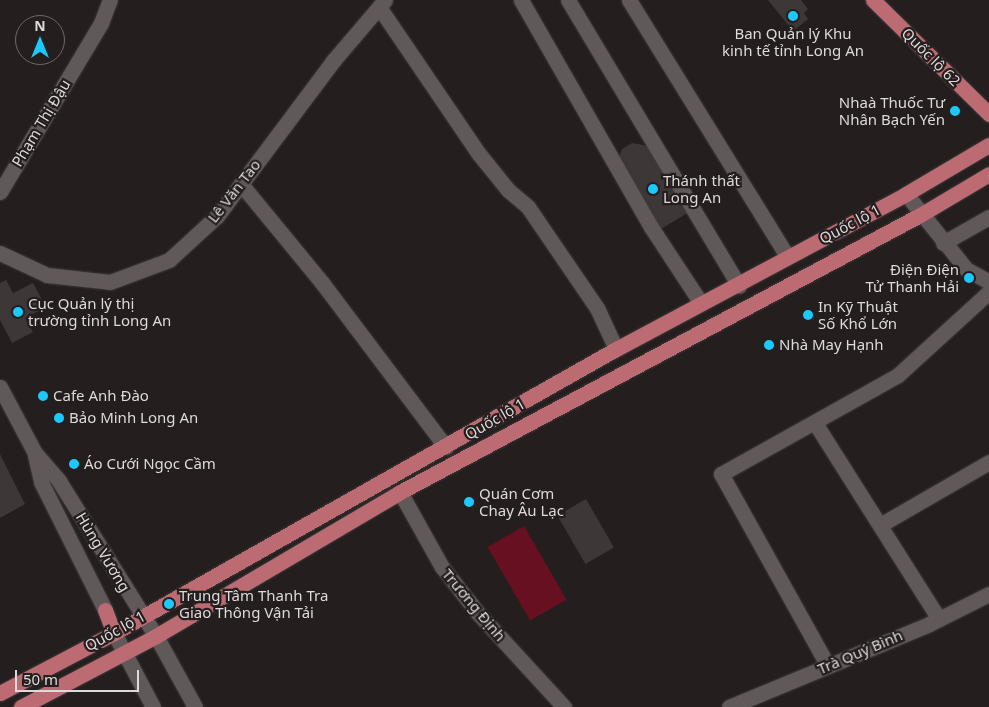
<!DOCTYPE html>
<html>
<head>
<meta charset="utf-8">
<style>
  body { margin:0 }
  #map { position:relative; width:989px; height:707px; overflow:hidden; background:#241e1e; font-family:"Noto Sans",sans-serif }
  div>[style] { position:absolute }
  .green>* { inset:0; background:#671022; transform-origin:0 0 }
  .building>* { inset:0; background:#3e3737; transform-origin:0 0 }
  .roads { filter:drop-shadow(0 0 1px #3f3a3a) drop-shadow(0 0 1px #3f3a3a) }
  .minor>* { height:15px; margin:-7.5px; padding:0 7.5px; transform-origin:7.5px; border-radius:7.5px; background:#615959 }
  .major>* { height:15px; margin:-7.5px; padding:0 7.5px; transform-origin:7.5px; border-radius:7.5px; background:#bd6b73 }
  .dots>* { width:14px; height:14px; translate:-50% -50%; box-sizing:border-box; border:2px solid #241e1e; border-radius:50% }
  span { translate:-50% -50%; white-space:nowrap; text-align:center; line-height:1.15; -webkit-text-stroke:4.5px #241e1e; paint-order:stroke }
  .poi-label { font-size:15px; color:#ded9da }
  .right { translate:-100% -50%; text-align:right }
  .left { translate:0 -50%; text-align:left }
  .street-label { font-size:15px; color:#ded9da }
  .north { position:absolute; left:15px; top:15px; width:50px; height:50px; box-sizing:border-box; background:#241e1e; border:1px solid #6e6969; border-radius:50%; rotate:0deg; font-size:14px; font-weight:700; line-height:20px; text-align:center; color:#ded9da }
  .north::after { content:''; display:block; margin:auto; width:18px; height:22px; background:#1cc9fc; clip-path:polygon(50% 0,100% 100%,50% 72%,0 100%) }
  .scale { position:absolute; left:15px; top:670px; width:124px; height:22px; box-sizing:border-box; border:2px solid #ded9da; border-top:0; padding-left:6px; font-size:15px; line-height:18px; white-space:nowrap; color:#ded9da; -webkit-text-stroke:4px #241e1e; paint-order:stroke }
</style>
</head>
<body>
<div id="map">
  <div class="green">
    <div style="left:524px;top:526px;width:85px;height:42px;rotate:60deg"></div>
  </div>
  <div class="building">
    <div style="clip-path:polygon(768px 0,801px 0,808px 9px,804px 13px,808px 19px,793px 31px)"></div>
    <div style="clip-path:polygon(632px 143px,649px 146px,689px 212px,656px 232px,616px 165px,622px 149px)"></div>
    <div style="clip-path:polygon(6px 280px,13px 293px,33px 283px,46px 307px,25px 318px,33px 332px,12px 343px,0 320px,0 283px)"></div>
    <div style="clip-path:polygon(0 454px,25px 504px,0 518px)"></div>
    <div style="left:586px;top:499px;width:56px;height:33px;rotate:60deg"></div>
  </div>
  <div class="roads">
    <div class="minor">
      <div style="left:521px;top:0;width:262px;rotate:60.2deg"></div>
      <div style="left:651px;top:227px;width:91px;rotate:56.7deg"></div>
      <div style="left:568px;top:0;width:333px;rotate:59.1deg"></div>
      <div style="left:629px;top:0;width:302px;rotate:58.3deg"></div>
      <div style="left:379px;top:7px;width:178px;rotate:55.8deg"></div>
      <div style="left:479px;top:154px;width:46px;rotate:51.1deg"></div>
      <div style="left:508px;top:190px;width:26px;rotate:40deg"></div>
      <div style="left:528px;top:207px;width:122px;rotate:55.7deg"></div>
      <div style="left:597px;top:308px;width:45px;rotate:65.1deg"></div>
      <div style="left:241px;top:184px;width:129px;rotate:50.6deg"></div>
      <div style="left:323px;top:284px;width:204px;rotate:53deg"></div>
      <div style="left:0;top:192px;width:197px;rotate:-59.1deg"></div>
      <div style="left:101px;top:23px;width:25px;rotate:-69deg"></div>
      <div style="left:906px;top:194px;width:96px;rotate:51.3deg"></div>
      <div style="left:966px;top:269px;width:26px;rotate:29deg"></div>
      <div style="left:943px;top:243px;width:53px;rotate:-29.5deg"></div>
      <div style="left:0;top:253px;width:52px;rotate:25.1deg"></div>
      <div style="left:47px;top:275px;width:63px;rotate:6.3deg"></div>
      <div style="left:110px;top:282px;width:63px;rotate:-20.4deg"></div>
      <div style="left:169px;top:260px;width:65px;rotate:-42.5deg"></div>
      <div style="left:217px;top:216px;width:194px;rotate:-53.2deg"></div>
      <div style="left:333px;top:61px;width:80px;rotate:-49.6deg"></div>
      <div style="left:0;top:387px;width:75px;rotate:62.1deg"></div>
      <div style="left:35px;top:453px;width:37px;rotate:49deg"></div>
      <div style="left:59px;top:481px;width:183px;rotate:58deg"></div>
      <div style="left:156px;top:636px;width:81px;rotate:61.2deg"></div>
      <div style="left:815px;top:423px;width:232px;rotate:57.7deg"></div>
      <div style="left:35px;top:455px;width:28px;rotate:77deg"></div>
      <div style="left:41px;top:482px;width:143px;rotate:63.4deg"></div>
      <div style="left:400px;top:492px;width:86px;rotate:60.8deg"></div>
      <div style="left:442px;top:567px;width:57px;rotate:52.1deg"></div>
      <div style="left:477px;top:612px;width:129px;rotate:47.5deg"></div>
      <div style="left:880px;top:525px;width:126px;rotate:-30deg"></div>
      <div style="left:114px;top:633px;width:84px;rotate:62.2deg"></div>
      <div style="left:828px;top:666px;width:220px;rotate:-119.1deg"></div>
      <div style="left:721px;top:474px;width:203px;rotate:-29.2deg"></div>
      <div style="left:898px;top:375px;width:123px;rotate:-42.4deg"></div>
      <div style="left:729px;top:707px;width:217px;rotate:-22.5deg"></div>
      <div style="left:929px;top:624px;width:67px;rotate:-26.6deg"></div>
    </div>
    <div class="major">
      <div style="left:873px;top:0;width:163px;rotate:44.5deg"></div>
      <div style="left:105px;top:610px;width:25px;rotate:69deg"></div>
      <div style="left:0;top:693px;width:129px;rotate:-27.8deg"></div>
      <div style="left:114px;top:633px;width:577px;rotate:-29.5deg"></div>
      <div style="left:616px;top:349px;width:329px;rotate:-28.1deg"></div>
      <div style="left:906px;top:194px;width:96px;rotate:-30.6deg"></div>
      <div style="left:21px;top:707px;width:153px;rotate:-27.7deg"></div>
      <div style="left:156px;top:636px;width:283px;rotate:-30.5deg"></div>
      <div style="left:400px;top:492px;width:589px;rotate:-28.04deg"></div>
      <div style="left:920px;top:215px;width:80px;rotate:-30.7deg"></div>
    </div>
  </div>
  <div class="dots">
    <div style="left:793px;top:16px;background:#1cc9fc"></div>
    <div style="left:955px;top:111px;background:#1cc9fc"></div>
    <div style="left:653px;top:189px;background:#1cc9fc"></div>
    <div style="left:969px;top:278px;background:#1cc9fc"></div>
    <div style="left:18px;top:312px;background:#1cc9fc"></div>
    <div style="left:808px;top:315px;background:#1cc9fc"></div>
    <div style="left:769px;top:345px;background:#1cc9fc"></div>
    <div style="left:43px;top:396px;background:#1cc9fc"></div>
    <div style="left:59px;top:418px;background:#1cc9fc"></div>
    <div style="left:74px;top:464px;background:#1cc9fc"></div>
    <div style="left:469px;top:502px;background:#1cc9fc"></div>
    <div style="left:169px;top:604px;background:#1cc9fc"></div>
  </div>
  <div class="poi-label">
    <span style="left:793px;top:42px">Ban Quản lý Khu<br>kinh tế tỉnh Long An</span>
    <span class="right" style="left:945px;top:111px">Nhaà Thuốc Tư<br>Nhân Bạch Yến</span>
    <span class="left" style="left:663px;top:189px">Thánh thất<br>Long An</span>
    <span class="right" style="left:959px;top:278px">Điện Điện<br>Tử Thanh Hải</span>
    <span class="left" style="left:28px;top:312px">Cục Quản lý thị<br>trường tỉnh Long An</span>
    <span class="left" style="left:818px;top:315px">In Kỹ Thuật<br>Số Khổ Lớn</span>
    <span class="left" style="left:779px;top:345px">Nhà May Hạnh</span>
    <span class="left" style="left:53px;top:396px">Cafe Anh Đào</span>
    <span class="left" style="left:69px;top:418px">Bảo Minh Long An</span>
    <span class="left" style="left:84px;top:464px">Áo Cưới Ngọc Cầm</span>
    <span class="left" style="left:479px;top:502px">Quán Cơm<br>Chay Âu Lạc</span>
    <span class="left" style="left:179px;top:604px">Trung Tâm Thanh Tra<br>Giao Thông Vận Tải</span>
  </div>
  <div class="street-label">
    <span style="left:931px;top:57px;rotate:45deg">Quốc lộ 62</span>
    <span style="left:41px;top:123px;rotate:-59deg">Phạm Thị Đậu</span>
    <span style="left:234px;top:191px;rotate:-52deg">Lê Văn Tao</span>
    <span style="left:850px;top:224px;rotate:-28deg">Quốc lộ 1</span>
    <span style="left:495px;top:419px;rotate:-30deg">Quốc lộ 1</span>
    <span style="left:103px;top:552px;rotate:59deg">Hùng Vương</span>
    <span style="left:474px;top:605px;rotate:50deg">Trương Định</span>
    <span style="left:115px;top:631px;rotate:-29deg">Quốc lộ 1</span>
    <span style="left:860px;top:652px;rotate:-23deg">Trà Quý Bình</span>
  </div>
  <div class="north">N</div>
  <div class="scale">50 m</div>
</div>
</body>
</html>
